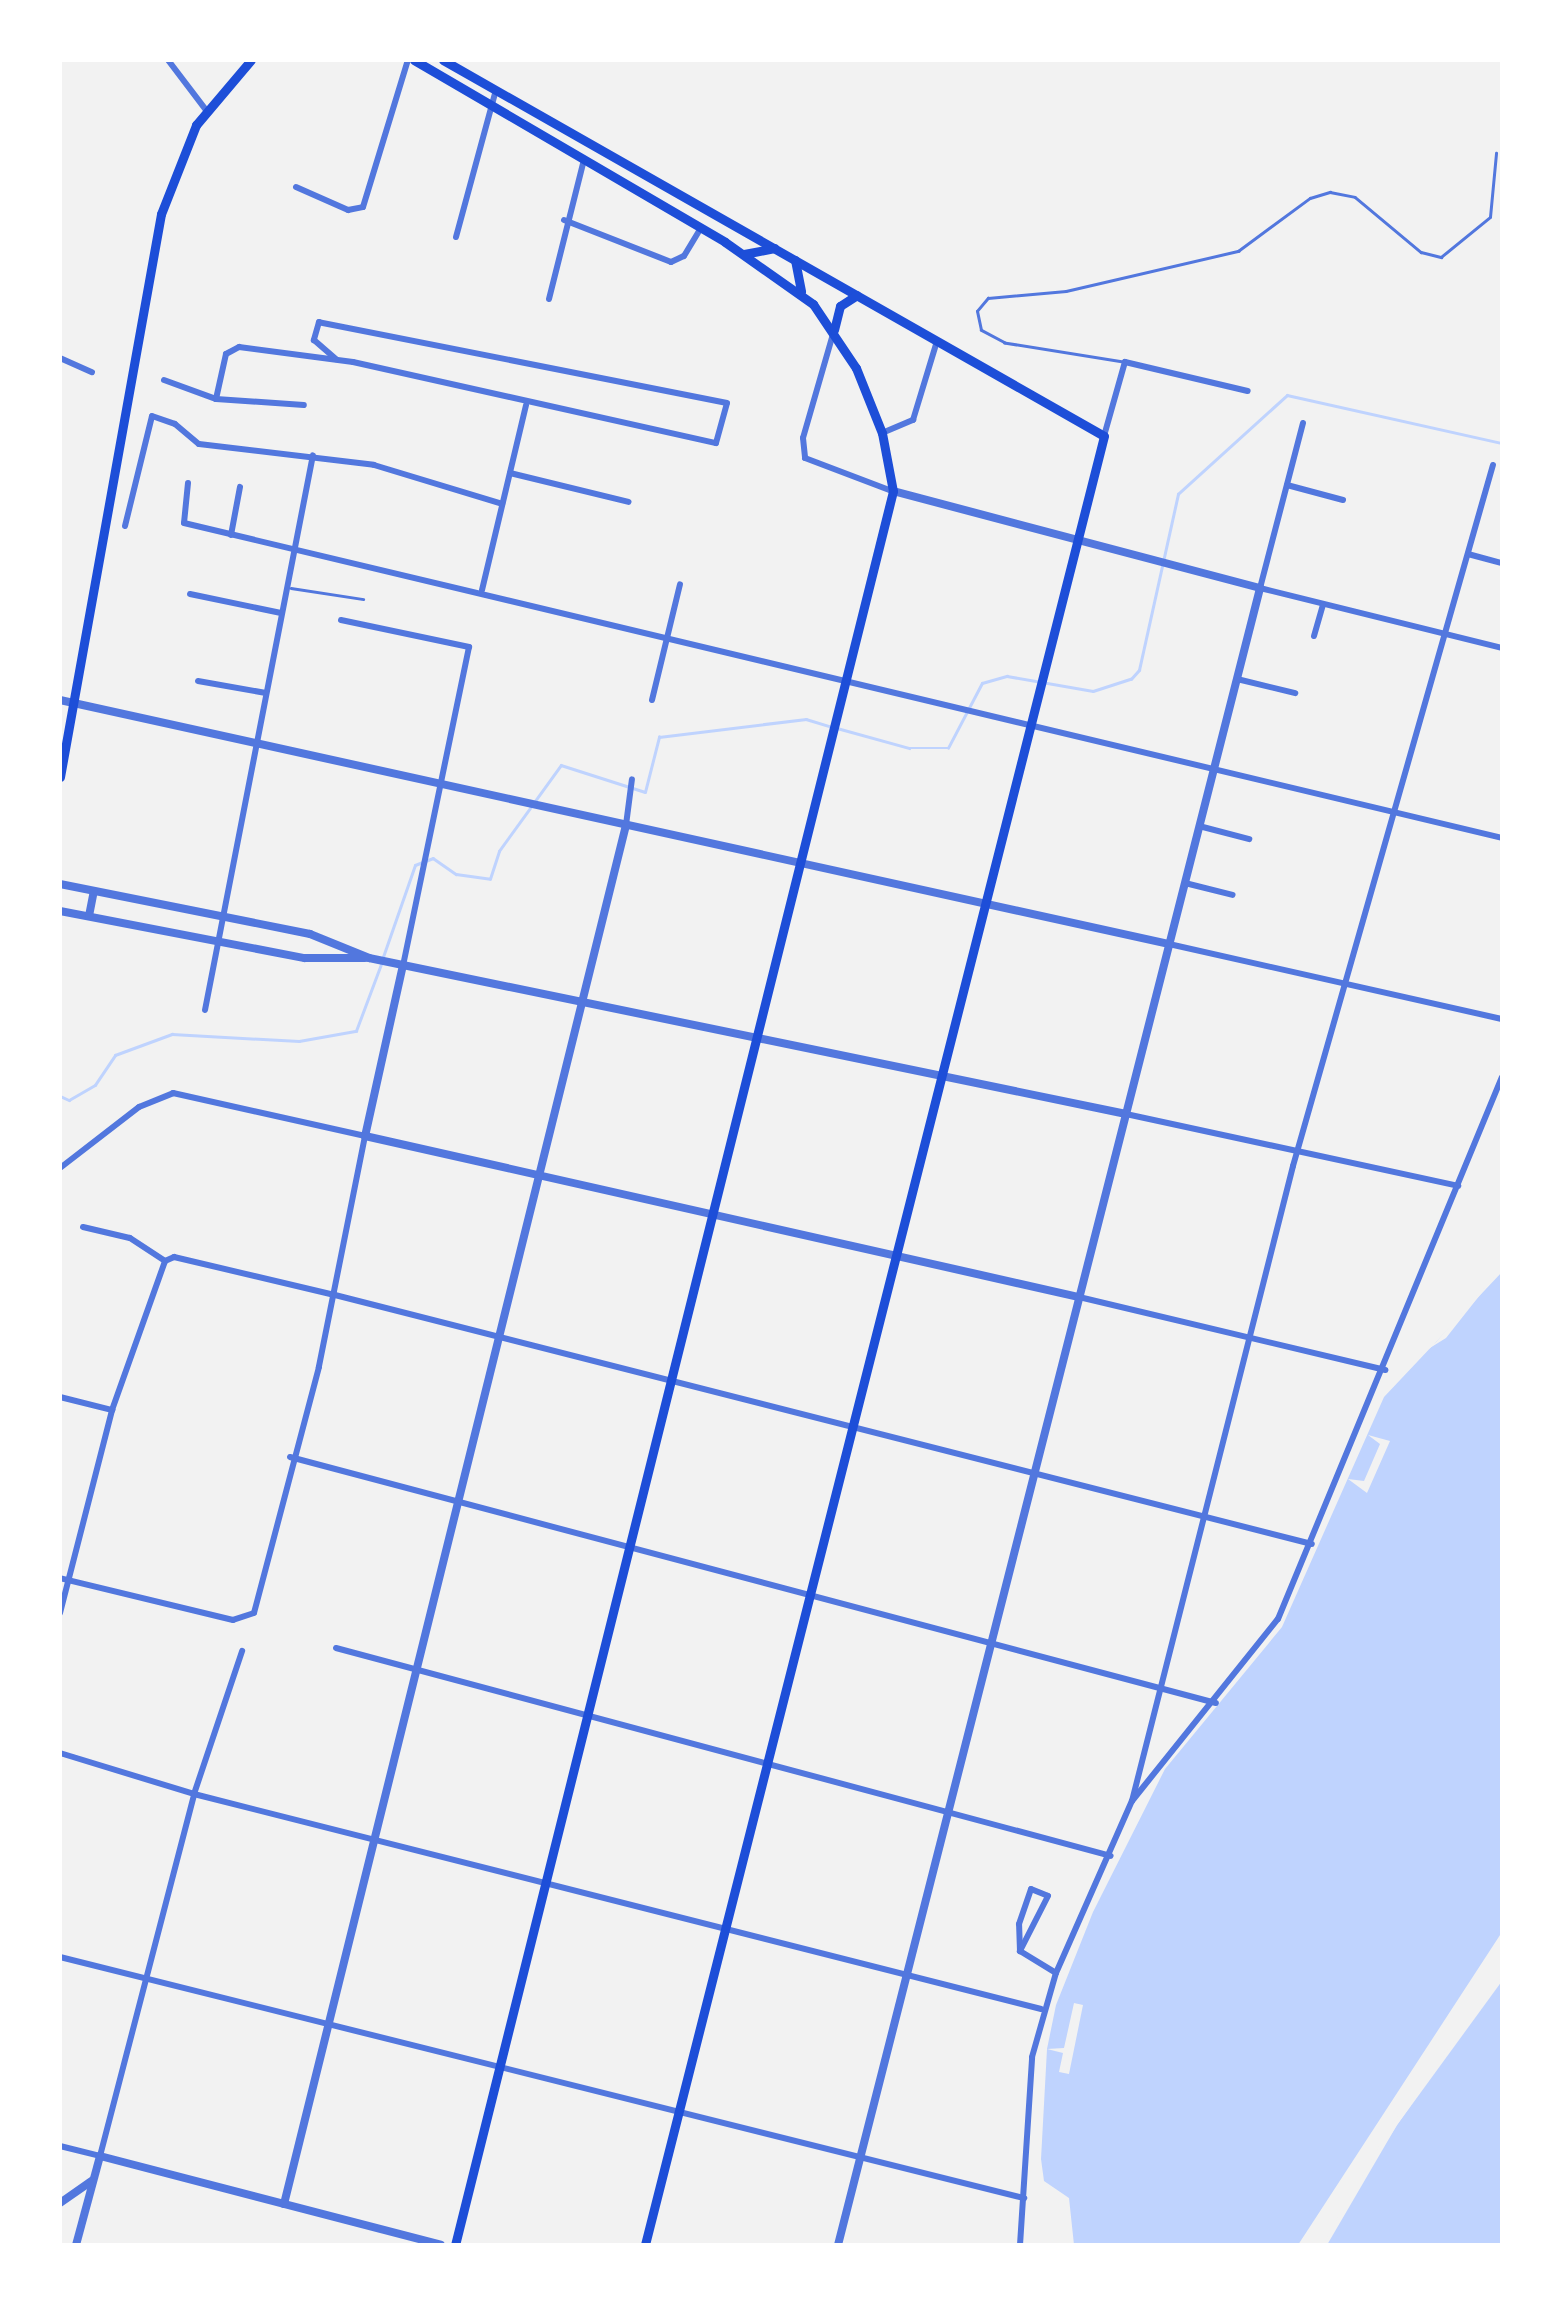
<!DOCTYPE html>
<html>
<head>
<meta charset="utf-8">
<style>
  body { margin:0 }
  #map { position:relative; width:1562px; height:2305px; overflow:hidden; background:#f2f2f2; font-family:"Roboto Condensed",sans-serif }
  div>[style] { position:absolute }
  .water>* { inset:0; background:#bfd3fe }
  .pier>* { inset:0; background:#f2f2f2 }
  .stream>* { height:2.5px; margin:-1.25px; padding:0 1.25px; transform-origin:1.25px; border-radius:1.25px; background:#bfd3fe }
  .service>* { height:2.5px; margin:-1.25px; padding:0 1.25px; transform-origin:1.25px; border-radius:1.25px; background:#5277de }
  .minor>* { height:6px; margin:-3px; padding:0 3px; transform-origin:3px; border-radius:3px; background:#5277de }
  .tertiary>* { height:8px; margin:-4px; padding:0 4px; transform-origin:4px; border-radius:4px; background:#5277de }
  .secondary>* { height:9px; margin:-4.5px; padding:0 4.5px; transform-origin:4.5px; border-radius:4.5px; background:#1d4ed8 }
  .primary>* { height:9px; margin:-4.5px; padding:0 4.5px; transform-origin:4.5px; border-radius:4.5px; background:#1d4ed8 }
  span { translate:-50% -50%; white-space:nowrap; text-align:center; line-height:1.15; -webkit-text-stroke:8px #fff; paint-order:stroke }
  .frame { position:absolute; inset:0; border:62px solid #fff; pointer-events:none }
</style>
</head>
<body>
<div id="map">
  <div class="water">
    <div style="clip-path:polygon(1502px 1272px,1502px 1932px,1298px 2245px,1074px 2245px,1069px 2198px,1044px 2181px,1041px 2159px,1047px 2049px,1056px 2005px,1093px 1912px,1165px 1769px,1282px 1627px,1384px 1397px)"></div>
    <div style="clip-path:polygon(1502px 1981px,1502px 2245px,1327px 2245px,1397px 2125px)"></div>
  </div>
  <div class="pier">
    <div style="clip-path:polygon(1502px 1267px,1446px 1338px,1417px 1356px,1436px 1342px)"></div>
    <div style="clip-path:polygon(1368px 1435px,1390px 1441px,1367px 1493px,1348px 1479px,1364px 1481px,1380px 1444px)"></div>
    <div style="clip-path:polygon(1502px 1976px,1397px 2125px,1322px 2245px,1393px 2122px)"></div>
    <div style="clip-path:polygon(1074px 2003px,1083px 2005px,1069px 2074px,1059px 2072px,1063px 2053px,1047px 2049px,1064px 2048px)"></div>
  </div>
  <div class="stream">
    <div style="left:837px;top:728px;width:75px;rotate:15.5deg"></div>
    <div style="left:909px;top:748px;width:39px"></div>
    <div style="left:948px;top:748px;width:73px;rotate:-62.4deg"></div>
    <div style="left:982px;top:683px;width:26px;rotate:-16deg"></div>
    <div style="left:1007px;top:676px;width:87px;rotate:9.9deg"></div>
    <div style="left:1093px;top:691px;width:40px;rotate:-18deg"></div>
    <div style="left:1131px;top:679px;width:12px;rotate:-48deg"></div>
    <div style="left:1139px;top:670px;width:180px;rotate:-77.5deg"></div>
    <div style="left:1178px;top:494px;width:147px;rotate:-42.2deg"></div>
    <div style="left:1287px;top:395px;width:220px;rotate:12.6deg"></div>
    <div style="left:535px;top:801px;width:44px;rotate:-54.2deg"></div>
    <div style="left:561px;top:765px;width:88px;rotate:17.8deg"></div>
    <div style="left:645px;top:792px;width:57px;rotate:-75.7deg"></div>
    <div style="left:659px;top:737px;width:148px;rotate:-7deg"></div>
    <div style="left:806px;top:719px;width:24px;rotate:17deg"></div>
    <div style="left:383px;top:957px;width:97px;rotate:-70.8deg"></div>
    <div style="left:415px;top:865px;width:19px;rotate:-21deg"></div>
    <div style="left:433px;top:858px;width:28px;rotate:35deg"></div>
    <div style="left:456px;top:874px;width:34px;rotate:8deg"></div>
    <div style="left:490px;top:879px;width:29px;rotate:-72deg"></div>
    <div style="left:499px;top:851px;width:53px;rotate:-54.2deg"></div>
    <div style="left:60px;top:1096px;width:10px;rotate:24deg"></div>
    <div style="left:69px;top:1100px;width:30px;rotate:-30deg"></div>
    <div style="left:95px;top:1085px;width:36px;rotate:-56deg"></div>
    <div style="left:115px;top:1055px;width:61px;rotate:-20.2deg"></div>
    <div style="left:172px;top:1034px;width:127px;rotate:3.2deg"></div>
    <div style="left:299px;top:1041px;width:58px;rotate:-10deg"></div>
    <div style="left:356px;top:1031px;width:72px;rotate:-69.5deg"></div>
  </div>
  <div class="service">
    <div style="left:1123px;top:362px;width:120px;rotate:-170.9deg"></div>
    <div style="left:1005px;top:343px;width:27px;rotate:-152deg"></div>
    <div style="left:981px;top:330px;width:19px;rotate:-102deg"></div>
    <div style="left:977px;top:311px;width:17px;rotate:-50deg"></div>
    <div style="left:988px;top:298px;width:78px;rotate:-5.1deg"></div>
    <div style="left:1066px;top:291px;width:177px;rotate:-13.1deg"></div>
    <div style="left:1238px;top:251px;width:89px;rotate:-36.4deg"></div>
    <div style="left:1310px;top:198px;width:21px;rotate:-17deg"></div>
    <div style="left:1330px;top:192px;width:25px;rotate:11deg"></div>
    <div style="left:1355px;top:197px;width:86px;rotate:39.8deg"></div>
    <div style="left:1421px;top:252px;width:21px;rotate:14deg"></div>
    <div style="left:1441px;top:257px;width:63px;rotate:-39.2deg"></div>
    <div style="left:1490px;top:217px;width:64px;rotate:-84.6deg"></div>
    <div style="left:291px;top:588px;width:73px;rotate:8.7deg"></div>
  </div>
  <div class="minor">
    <div style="left:168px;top:60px;width:63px;rotate:52.8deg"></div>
    <div style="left:296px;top:187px;width:57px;rotate:23.9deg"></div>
    <div style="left:348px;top:210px;width:15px;rotate:-11deg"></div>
    <div style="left:363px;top:207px;width:154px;rotate:-73deg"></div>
    <div style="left:564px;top:220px;width:115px;rotate:21.4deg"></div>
    <div style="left:671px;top:262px;width:14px;rotate:-25deg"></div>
    <div style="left:684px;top:256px;width:31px;rotate:-59deg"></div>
    <div style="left:456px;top:237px;width:152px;rotate:-74.8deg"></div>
    <div style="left:549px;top:299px;width:143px;rotate:-75.9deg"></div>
    <div style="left:833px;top:334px;width:108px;rotate:106.1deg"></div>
    <div style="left:803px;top:438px;width:20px;rotate:84deg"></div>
    <div style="left:805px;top:458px;width:93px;rotate:20.8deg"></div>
    <div style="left:60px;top:358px;width:35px;rotate:24deg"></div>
    <div style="left:164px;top:380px;width:55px;rotate:20.1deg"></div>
    <div style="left:216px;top:399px;width:88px;rotate:3.9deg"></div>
    <div style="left:216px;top:399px;width:46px;rotate:-77.5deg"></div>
    <div style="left:226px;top:354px;width:15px;rotate:-28deg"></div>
    <div style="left:239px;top:347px;width:115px;rotate:7.5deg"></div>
    <div style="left:353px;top:362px;width:372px;rotate:12.6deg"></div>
    <div style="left:716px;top:443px;width:41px;rotate:-74.6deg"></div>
    <div style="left:727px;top:403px;width:416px;rotate:-168.8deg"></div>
    <div style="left:319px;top:322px;width:19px;rotate:106deg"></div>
    <div style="left:314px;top:340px;width:29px;rotate:41deg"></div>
    <div style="left:1303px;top:423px;width:171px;rotate:104.6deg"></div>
    <div style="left:1260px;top:588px;width:249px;rotate:13.9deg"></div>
    <div style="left:882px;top:433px;width:34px;rotate:-23deg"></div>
    <div style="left:913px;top:420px;width:83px;rotate:-73.1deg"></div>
    <div style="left:1104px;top:436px;width:77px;rotate:-74.2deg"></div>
    <div style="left:1125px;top:362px;width:126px;rotate:13.3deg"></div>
    <div style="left:510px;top:473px;width:122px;rotate:13.7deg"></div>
    <div style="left:188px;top:483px;width:40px;rotate:95.7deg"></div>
    <div style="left:184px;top:523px;width:1355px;rotate:13.44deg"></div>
    <div style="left:1287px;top:485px;width:58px;rotate:15deg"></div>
    <div style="left:125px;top:526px;width:113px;rotate:-76.2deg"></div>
    <div style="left:152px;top:416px;width:24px;rotate:19deg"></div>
    <div style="left:175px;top:424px;width:31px;rotate:40deg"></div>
    <div style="left:199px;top:444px;width:176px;rotate:6.8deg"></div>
    <div style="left:374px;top:465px;width:134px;rotate:16.9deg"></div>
    <div style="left:231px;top:535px;width:49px;rotate:-79.4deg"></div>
    <div style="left:1468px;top:554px;width:35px;rotate:15deg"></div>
    <div style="left:482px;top:590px;width:190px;rotate:-76.6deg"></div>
    <div style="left:190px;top:594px;width:93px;rotate:11.8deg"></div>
    <div style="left:341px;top:620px;width:131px;rotate:11.9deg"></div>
    <div style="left:469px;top:647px;width:325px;rotate:101.7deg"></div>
    <div style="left:1314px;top:636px;width:32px;rotate:-74deg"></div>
    <div style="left:1237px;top:679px;width:60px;rotate:13.6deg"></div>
    <div style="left:198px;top:681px;width:69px;rotate:10deg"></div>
    <div style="left:652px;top:700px;width:119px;rotate:-76.4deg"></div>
    <div style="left:626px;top:825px;width:46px;rotate:-82.6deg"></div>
    <div style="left:1199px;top:826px;width:52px;rotate:14.6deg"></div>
    <div style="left:1185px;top:883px;width:49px;rotate:14deg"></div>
    <div style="left:1169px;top:944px;width:341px;rotate:12.7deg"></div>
    <div style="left:205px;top:1010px;width:565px;rotate:-78.99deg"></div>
    <div style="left:1126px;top:1114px;width:340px;rotate:12.2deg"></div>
    <div style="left:60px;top:1168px;width:100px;rotate:-37.7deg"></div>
    <div style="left:139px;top:1107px;width:37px;rotate:-22deg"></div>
    <div style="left:173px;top:1093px;width:197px;rotate:12.6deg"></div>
    <div style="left:365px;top:1136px;width:236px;rotate:101.3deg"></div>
    <div style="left:319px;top:1367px;width:254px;rotate:104.8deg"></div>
    <div style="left:254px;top:1613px;width:22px;rotate:162deg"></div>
    <div style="left:233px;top:1620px;width:178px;rotate:-166.4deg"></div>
    <div style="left:83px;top:1227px;width:48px;rotate:13.2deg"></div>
    <div style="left:130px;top:1238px;width:42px;rotate:33.3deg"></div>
    <div style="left:165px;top:1261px;width:10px;rotate:-24deg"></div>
    <div style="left:174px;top:1257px;width:165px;rotate:13.3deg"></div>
    <div style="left:335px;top:1295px;width:1008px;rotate:14.3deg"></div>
    <div style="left:1079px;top:1297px;width:315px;rotate:13.4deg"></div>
    <div style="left:60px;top:1397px;width:54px;rotate:14deg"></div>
    <div style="left:290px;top:1457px;width:958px;rotate:14.88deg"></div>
    <div style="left:60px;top:1613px;width:210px;rotate:-75.6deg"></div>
    <div style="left:112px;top:1410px;width:158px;rotate:-70.4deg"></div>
    <div style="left:336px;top:1648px;width:802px;rotate:15.02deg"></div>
    <div style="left:60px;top:1753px;width:140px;rotate:17deg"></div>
    <div style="left:194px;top:1794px;width:874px;rotate:14.24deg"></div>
    <div style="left:1132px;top:1801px;width:655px;rotate:-75.77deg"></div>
    <div style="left:1293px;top:1166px;width:729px;rotate:-74.08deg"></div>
    <div style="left:1020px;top:1951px;width:27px;rotate:-92deg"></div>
    <div style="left:1019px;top:1924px;width:37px;rotate:-71deg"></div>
    <div style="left:1031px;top:1889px;width:18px;rotate:22deg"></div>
    <div style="left:1048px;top:1896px;width:62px;rotate:117deg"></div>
    <div style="left:1020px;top:1951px;width:42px;rotate:31.4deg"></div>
    <div style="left:60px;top:1957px;width:994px;rotate:14.04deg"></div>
    <div style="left:60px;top:2146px;width:41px;rotate:14deg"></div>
    <div style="left:100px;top:2156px;width:374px;rotate:-75.4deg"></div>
    <div style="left:194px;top:1794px;width:151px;rotate:-71.4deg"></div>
    <div style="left:1020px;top:2245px;width:188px;rotate:-86.3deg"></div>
    <div style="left:1032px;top:2057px;width:87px;rotate:-74.1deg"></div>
    <div style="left:1056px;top:1973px;width:188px;rotate:-66.2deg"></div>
    <div style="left:1132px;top:1801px;width:233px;rotate:-51.3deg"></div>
    <div style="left:1278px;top:1619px;width:586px;rotate:-67.55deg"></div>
  </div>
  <div class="tertiary">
    <div style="left:60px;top:700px;width:1136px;rotate:12.41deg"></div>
    <div style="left:60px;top:884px;width:255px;rotate:11.3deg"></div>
    <div style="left:310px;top:934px;width:64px;rotate:22.1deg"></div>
    <div style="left:369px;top:958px;width:773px;rotate:11.64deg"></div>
    <div style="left:60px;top:911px;width:249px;rotate:10.9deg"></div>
    <div style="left:305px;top:958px;width:60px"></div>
    <div style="left:89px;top:916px;width:25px;rotate:-79deg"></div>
    <div style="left:403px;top:965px;width:175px;rotate:102.5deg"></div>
    <div style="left:365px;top:1136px;width:732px;rotate:12.71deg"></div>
    <div style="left:60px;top:2203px;width:40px;rotate:-34.9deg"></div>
    <div style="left:284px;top:2204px;width:1421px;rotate:-76.07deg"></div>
    <div style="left:76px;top:2245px;width:92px;rotate:-74.9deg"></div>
    <div style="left:100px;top:2156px;width:352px;rotate:14.6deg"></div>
    <div style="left:838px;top:2245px;width:1710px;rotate:-75.71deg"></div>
    <div style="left:1260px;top:588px;width:380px;rotate:-165.2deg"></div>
  </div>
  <div class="secondary">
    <div style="left:414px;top:60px;width:360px;rotate:30.3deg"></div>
    <div style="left:725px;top:242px;width:108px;rotate:35.2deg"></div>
    <div style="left:813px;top:304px;width:77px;rotate:56.1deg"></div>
    <div style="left:856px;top:368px;width:70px;rotate:68.2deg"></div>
    <div style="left:882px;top:433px;width:59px;rotate:79.3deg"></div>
    <div style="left:893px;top:491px;width:1808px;rotate:104.02deg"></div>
    <div style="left:443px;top:60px;width:760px;rotate:29.63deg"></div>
    <div style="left:1104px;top:436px;width:1866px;rotate:104.24deg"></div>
    <div style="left:744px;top:254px;width:31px;rotate:-11deg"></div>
    <div style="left:795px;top:260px;width:32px;rotate:79deg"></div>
    <div style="left:834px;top:330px;width:25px;rotate:-76deg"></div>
    <div style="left:840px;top:306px;width:20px;rotate:-33deg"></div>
  </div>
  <div class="primary">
    <div style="left:60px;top:777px;width:572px;rotate:-79.83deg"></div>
    <div style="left:161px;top:214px;width:96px;rotate:-68.5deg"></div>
    <div style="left:196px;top:125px;width:85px;rotate:-49.8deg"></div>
  </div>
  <div class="frame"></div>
</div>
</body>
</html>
